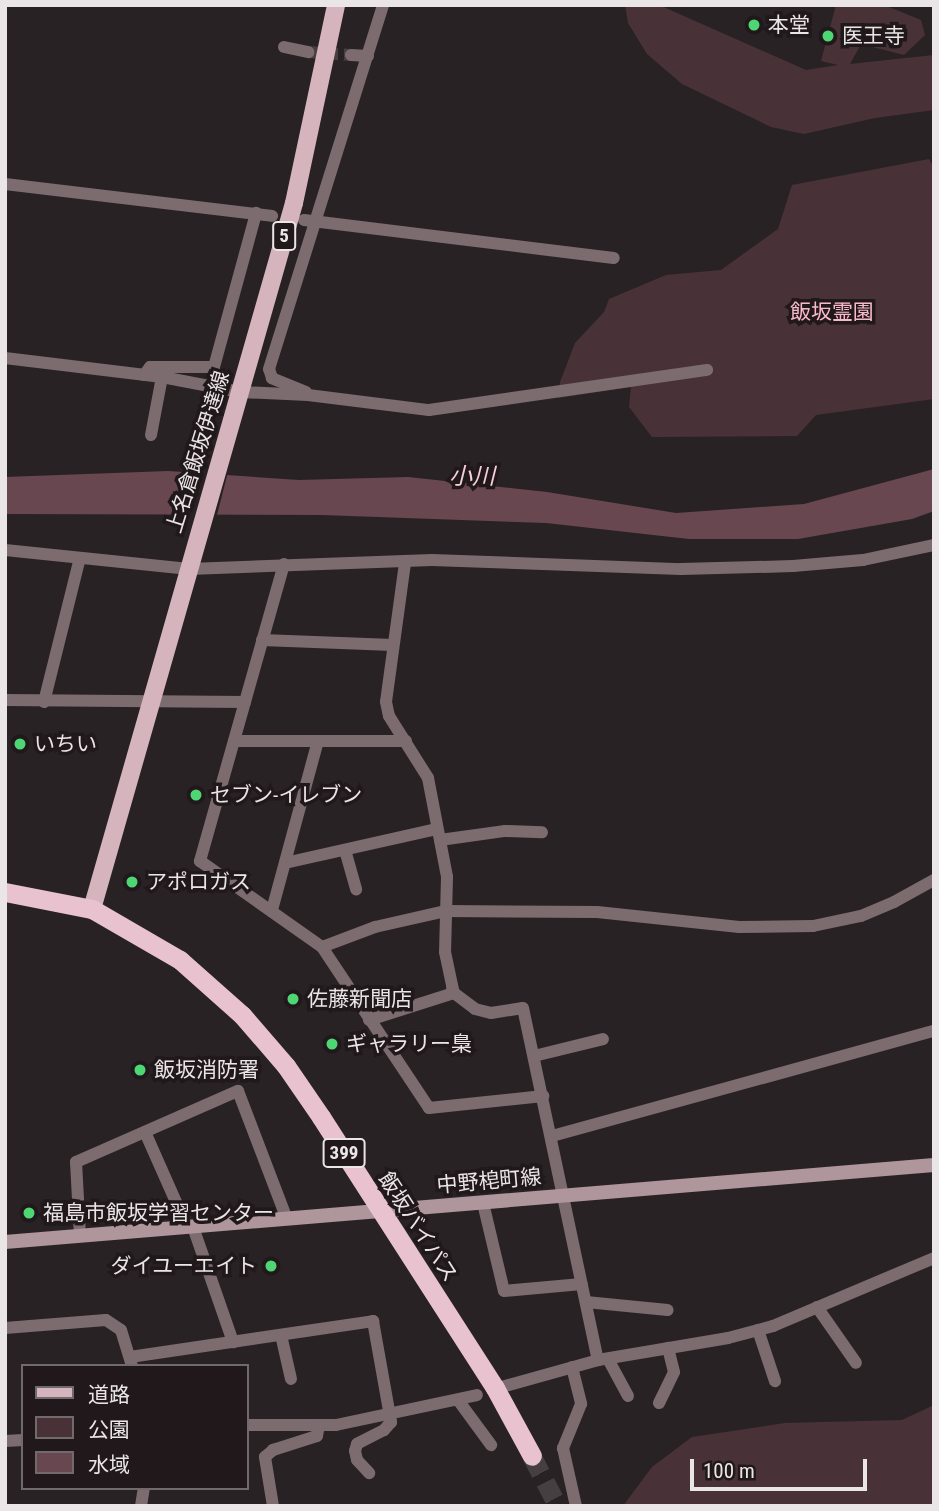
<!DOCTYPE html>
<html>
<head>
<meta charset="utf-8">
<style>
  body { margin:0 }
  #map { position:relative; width:939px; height:1511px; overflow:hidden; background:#292224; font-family:"Roboto Condensed","Noto Sans JP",sans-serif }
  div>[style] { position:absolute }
  .green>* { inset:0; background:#483238 }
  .water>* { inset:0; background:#694751 }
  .pier>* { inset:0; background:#292224 }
  .minor-tunnel>* { height:12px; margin-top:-6px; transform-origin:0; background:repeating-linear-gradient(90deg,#463f41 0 12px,transparent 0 18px) }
  .trunk-tunnel>* { height:19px; margin-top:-9.5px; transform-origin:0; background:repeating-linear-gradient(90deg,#463f41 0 19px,transparent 0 29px) }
  .minor>* { height:12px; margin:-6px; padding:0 6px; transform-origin:6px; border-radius:6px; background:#7c6c70 }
  .secondary>* { height:14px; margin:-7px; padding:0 7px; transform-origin:7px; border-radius:7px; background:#af959c }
  .primary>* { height:18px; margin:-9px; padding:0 9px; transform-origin:9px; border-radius:9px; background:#d6b4be }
  .trunk>* { height:19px; margin:-9.5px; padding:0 9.5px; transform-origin:9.5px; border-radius:9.5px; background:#e8c2ce }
  .dots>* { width:19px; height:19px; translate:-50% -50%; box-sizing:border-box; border:4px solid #20181a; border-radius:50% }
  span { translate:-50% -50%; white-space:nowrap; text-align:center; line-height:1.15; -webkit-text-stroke:7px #20181a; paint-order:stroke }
  .shield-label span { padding:2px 5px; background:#20181a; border:2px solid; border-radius:5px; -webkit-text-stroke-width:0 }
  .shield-label { font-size:19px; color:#eae5e6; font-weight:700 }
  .poi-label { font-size:21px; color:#eae5e6 }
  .left { translate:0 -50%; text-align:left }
  .right { translate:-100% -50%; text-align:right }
  .park-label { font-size:21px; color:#f9b9cc }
  .street-label { font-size:21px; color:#eae5e6 }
  .water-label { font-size:23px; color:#f7cfda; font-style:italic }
  .frame { position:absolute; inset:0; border:7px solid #eae5e6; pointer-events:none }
  .legend { position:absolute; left:21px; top:1364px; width:228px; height:126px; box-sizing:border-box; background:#20181a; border:2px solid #716a6c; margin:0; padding:9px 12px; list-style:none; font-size:21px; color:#eae5e6 }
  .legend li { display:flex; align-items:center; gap:14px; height:35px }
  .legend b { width:35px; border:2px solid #716a6c }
  .scale { position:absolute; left:690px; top:1459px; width:177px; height:32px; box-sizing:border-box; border:4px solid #eae5e6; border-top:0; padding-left:9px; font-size:21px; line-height:24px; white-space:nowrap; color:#eae5e6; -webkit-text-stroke:5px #20181a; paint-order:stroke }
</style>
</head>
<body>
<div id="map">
  <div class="green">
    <div style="clip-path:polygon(625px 5px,659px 5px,806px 70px,838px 65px,821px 61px,836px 5px,884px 5px,921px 20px,925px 35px,904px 55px,861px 44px,850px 64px,934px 55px,934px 110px,875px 118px,804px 134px,771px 127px,682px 84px,647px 54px,628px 23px)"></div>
    <div style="clip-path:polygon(929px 159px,934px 168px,934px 399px,816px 415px,797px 436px,652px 437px,629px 407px,631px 387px,558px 398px,560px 382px,575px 343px,604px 312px,609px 299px,666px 275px,721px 270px,778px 229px,792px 185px)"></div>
    <div style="clip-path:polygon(934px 1405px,934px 1506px,623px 1506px,652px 1467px,692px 1437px,785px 1423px,902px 1420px)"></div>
  </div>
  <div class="water">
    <div style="clip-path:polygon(934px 469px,934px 511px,912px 519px,798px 539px,689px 539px,546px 523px,322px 515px,5px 514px,5px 477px,168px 471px,299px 480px,408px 477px,547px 492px,676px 513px,804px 504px)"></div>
  </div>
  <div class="pier">
    <div style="clip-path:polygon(198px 469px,228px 472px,216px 519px,184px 520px)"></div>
  </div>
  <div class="minor-tunnel">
    <div style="left:308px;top:52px;width:43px;rotate:4deg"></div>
  </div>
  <div class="trunk-tunnel">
    <div style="left:532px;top:1456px;width:56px;rotate:62.5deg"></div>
  </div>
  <div class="minor">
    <div style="left:284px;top:47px;width:25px;rotate:12deg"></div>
    <div style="left:351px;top:55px;width:17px;rotate:3deg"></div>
    <div style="left:5px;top:184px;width:269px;rotate:6.8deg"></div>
    <div style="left:304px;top:220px;width:312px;rotate:7deg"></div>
    <div style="left:5px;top:358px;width:158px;rotate:6.9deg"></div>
    <div style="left:162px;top:377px;width:80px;rotate:10.8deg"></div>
    <div style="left:241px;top:392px;width:67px;rotate:2.6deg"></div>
    <div style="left:308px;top:395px;width:122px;rotate:7.1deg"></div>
    <div style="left:429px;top:410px;width:281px;rotate:-8.2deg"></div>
    <div style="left:144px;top:375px;width:10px;rotate:-53deg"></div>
    <div style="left:150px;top:367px;width:64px"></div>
    <div style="left:214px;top:367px;width:160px;rotate:-74.7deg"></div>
    <div style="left:306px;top:392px;width:37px;rotate:-158deg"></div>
    <div style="left:272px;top:378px;width:9px;rotate:-108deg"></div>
    <div style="left:269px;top:369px;width:381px;rotate:-72.6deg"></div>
    <div style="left:151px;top:435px;width:59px;rotate:-79.3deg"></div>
    <div style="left:5px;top:550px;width:185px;rotate:5.9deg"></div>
    <div style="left:189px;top:569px;width:243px;rotate:-2.1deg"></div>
    <div style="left:432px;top:560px;width:249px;rotate:2.1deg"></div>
    <div style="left:681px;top:569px;width:112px;rotate:-1.5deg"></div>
    <div style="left:793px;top:566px;width:70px;rotate:-4.9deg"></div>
    <div style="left:863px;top:560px;width:73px;rotate:-11.9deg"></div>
    <div style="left:405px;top:563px;width:140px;rotate:97.8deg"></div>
    <div style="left:386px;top:702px;width:14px;rotate:78deg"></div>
    <div style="left:389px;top:716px;width:73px;rotate:57.8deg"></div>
    <div style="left:428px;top:778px;width:101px;rotate:79.1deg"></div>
    <div style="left:447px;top:877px;width:75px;rotate:91.5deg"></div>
    <div style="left:445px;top:952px;width:35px;rotate:78deg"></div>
    <div style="left:452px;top:986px;width:7px;rotate:74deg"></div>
    <div style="left:454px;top:993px;width:26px;rotate:37deg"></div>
    <div style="left:475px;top:1009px;width:16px;rotate:14deg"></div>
    <div style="left:491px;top:1013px;width:32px;rotate:-9deg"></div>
    <div style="left:523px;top:1008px;width:360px;rotate:78deg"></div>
    <div style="left:284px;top:564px;width:309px;rotate:105.8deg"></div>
    <div style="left:200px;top:861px;width:149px;rotate:35.2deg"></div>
    <div style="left:322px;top:947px;width:193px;rotate:56.4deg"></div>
    <div style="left:429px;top:1108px;width:115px;rotate:-6deg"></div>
    <div style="left:262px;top:640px;width:131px;rotate:2.2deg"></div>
    <div style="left:5px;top:700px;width:240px;rotate:0.5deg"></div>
    <div style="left:44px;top:702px;width:148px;rotate:-76deg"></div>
    <div style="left:234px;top:741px;width:172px"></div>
    <div style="left:440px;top:840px;width:66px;rotate:-7.9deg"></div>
    <div style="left:505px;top:831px;width:37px;rotate:2deg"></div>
    <div style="left:345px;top:850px;width:41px;rotate:74.2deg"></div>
    <div style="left:285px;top:863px;width:156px;rotate:-12.6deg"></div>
    <div style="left:272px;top:910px;width:175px;rotate:-74.8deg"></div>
    <div style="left:322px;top:947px;width:57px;rotate:-20.7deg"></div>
    <div style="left:375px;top:927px;width:73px;rotate:-12.7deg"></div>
    <div style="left:446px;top:911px;width:151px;rotate:0.4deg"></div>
    <div style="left:597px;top:912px;width:143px;rotate:6deg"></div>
    <div style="left:739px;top:927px;width:74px;rotate:-0.8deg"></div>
    <div style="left:813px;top:926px;width:49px;rotate:-11.8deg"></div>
    <div style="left:861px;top:916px;width:36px;rotate:-23deg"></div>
    <div style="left:894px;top:902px;width:46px;rotate:-28.8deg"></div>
    <div style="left:369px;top:1020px;width:89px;rotate:-17.6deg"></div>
    <div style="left:534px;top:1056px;width:71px;rotate:-13.8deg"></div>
    <div style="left:145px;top:1132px;width:104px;rotate:66.1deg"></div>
    <div style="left:552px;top:1136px;width:396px;rotate:-15.4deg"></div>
    <div style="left:483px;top:1203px;width:90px;rotate:76.6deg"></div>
    <div style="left:504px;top:1291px;width:78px;rotate:-5.1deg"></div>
    <div style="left:193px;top:1227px;width:122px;rotate:70.8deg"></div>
    <div style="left:80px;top:1236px;width:74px;rotate:-93.1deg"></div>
    <div style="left:76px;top:1162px;width:177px;rotate:-23.7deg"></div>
    <div style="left:238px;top:1091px;width:137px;rotate:69.1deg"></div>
    <div style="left:586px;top:1302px;width:82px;rotate:5.6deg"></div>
    <div style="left:817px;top:1307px;width:68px;rotate:55.1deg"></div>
    <div style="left:5px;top:1328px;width:101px;rotate:-4.5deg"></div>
    <div style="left:106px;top:1320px;width:18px;rotate:34deg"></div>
    <div style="left:121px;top:1330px;width:38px;rotate:73deg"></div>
    <div style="left:758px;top:1330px;width:54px;rotate:71.6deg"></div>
    <div style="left:281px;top:1335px;width:45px;rotate:77.2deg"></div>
    <div style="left:130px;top:1357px;width:246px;rotate:-8.4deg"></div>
    <div style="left:373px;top:1321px;width:103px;rotate:79.9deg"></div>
    <div style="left:391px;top:1422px;width:11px;rotate:131deg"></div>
    <div style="left:384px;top:1430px;width:30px;rotate:153deg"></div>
    <div style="left:357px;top:1444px;width:7px;rotate:106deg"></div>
    <div style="left:355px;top:1451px;width:9px;rotate:77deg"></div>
    <div style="left:357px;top:1460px;width:18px;rotate:47deg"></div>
    <div style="left:608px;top:1359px;width:42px;rotate:61.6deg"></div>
    <div style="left:572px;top:1367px;width:38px;rotate:76deg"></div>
    <div style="left:581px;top:1404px;width:48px;rotate:112.2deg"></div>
    <div style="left:563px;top:1448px;width:59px;rotate:77.4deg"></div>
    <div style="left:505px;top:1386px;width:97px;rotate:-15.6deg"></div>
    <div style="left:598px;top:1360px;width:132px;rotate:-9.6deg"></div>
    <div style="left:728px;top:1338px;width:47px;rotate:-14.9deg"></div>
    <div style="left:773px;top:1326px;width:175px;rotate:-22.9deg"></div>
    <div style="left:458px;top:1400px;width:56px;rotate:53.7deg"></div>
    <div style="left:659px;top:1403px;width:34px;rotate:-64deg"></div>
    <div style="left:674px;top:1372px;width:25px;rotate:-104deg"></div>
    <div style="left:247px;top:1425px;width:89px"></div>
    <div style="left:336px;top:1425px;width:144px;rotate:-12deg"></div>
    <div style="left:5px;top:1441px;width:18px;rotate:-3deg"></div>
    <div style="left:141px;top:1506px;width:18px;rotate:-81deg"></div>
    <div style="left:273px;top:1506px;width:50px;rotate:-99.3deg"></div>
    <div style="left:265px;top:1457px;width:11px;rotate:-41deg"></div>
    <div style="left:273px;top:1450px;width:46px;rotate:-17.7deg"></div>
    <div style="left:317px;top:1436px;width:11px;rotate:-80deg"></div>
  </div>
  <div class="secondary">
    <div style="left:5px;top:1242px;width:932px;rotate:-4.74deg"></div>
  </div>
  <div class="primary">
    <div style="left:92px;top:909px;width:734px;rotate:-74.03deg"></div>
    <div style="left:294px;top:203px;width:202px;rotate:-78deg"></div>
  </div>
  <div class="trunk">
    <div style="left:5px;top:892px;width:89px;rotate:11.1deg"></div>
    <div style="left:92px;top:909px;width:102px;rotate:30.1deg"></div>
    <div style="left:180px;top:960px;width:83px;rotate:41.6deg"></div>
    <div style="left:242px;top:1015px;width:67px;rotate:49.2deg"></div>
    <div style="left:286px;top:1066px;width:62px;rotate:55.5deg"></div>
    <div style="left:321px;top:1117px;width:322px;rotate:57.3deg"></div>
    <div style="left:495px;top:1388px;width:77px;rotate:61.4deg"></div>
  </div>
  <div class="dots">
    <div style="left:754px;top:25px;background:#4ed675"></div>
    <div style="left:828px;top:36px;background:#4ed675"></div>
    <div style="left:20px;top:744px;background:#4ed675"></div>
    <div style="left:196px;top:795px;background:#4ed675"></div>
    <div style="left:132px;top:882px;background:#4ed675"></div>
    <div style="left:293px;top:999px;background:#4ed675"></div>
    <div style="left:332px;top:1044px;background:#4ed675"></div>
    <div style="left:140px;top:1070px;background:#4ed675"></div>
    <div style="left:29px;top:1213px;background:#4ed675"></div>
    <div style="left:271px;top:1266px;background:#4ed675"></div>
  </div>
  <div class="shield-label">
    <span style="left:284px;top:236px">5</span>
    <span style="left:344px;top:1153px">399</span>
  </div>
  <div class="poi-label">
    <span class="left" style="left:768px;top:25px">本堂</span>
    <span class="left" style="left:842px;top:36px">医王寺</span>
    <span class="left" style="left:34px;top:744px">いちい</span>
    <span class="left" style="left:210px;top:795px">セブン-イレブン</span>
    <span class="left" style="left:146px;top:882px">アポロガス</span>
    <span class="left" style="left:307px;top:999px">佐藤新聞店</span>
    <span class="left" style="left:346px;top:1044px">ギャラリー梟</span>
    <span class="left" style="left:154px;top:1070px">飯坂消防署</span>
    <span class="left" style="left:43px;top:1213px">福島市飯坂学習センター</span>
    <span class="right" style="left:257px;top:1266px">ダイユーエイト</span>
  </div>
  <div class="park-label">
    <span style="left:832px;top:312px">飯坂霊園</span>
  </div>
  <div class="street-label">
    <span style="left:198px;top:452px;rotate:-73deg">上名倉飯坂伊達線</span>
    <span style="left:489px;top:1181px;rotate:-5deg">中野梍町線</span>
    <span style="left:418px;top:1227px;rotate:57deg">飯坂バイパス</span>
  </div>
  <div class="water-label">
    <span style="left:472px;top:477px">小川</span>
  </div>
  <div class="frame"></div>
  <ul class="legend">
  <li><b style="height:9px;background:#d6b4be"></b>道路</li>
  <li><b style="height:19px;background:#483238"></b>公園</li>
  <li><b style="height:19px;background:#694751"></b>水域</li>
  </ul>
  <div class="scale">100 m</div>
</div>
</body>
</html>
